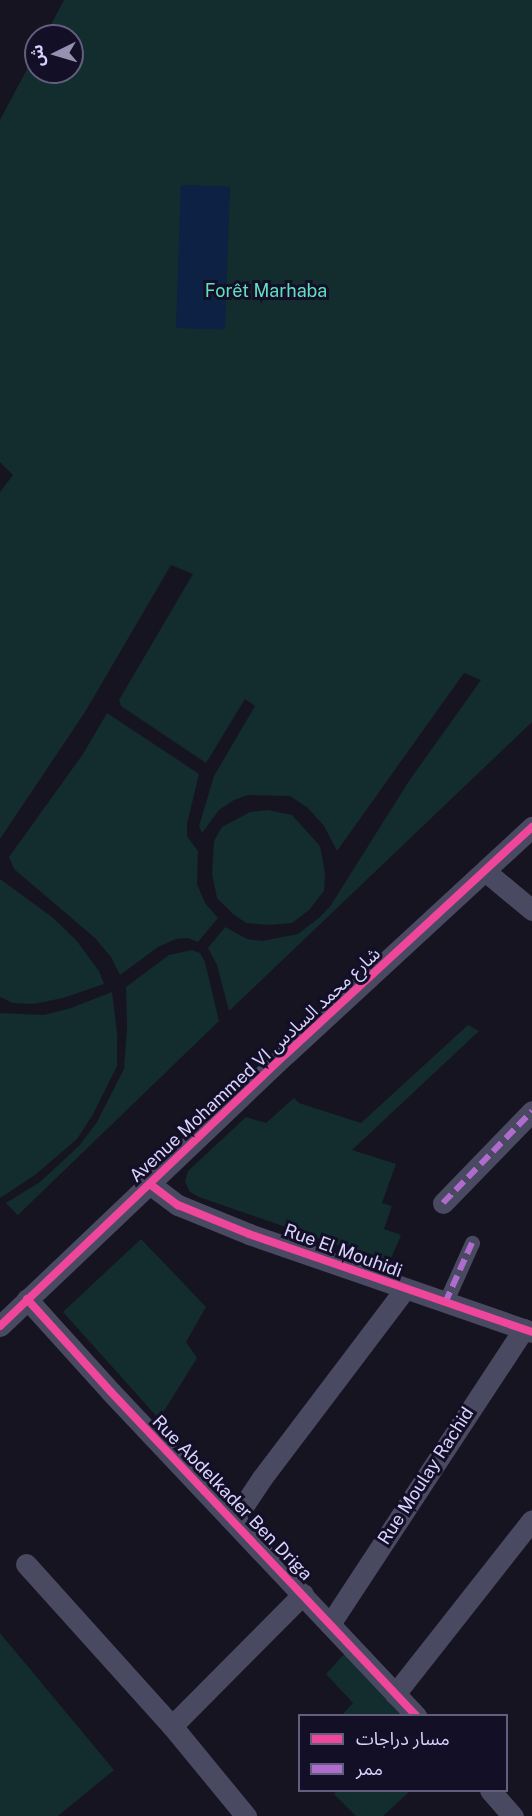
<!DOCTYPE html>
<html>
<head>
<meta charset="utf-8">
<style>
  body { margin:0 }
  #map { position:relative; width:532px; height:1816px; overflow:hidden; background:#161421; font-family:"Public Sans","Noto Sans Arabic",sans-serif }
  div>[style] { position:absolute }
  .green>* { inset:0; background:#132c2d }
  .water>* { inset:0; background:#0d2144; transform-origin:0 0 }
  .pedestrian>* { height:15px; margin:-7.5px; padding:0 7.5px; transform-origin:7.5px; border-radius:7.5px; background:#4a4962 }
  .minor>* { height:21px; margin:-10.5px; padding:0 10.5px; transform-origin:10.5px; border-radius:10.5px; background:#4a4962 }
  .quiet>* { height:6px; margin-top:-3px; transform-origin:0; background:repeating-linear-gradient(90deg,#b06ccc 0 12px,transparent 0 18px) }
  .cycleway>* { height:8px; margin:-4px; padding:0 4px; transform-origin:4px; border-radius:4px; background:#ed469a }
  span { translate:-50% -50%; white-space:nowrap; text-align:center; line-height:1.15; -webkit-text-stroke:6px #130f26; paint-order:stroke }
  .park-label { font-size:18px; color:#5fe0c0 }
  .street-label { font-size:18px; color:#d9d4ff }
  .legend { position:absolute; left:298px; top:1714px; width:210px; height:78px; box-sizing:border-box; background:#130f26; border:2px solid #625e7d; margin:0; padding:8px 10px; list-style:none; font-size:18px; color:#d9d4ff }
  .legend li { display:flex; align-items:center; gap:12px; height:30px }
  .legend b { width:30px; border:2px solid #625e7d }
  .north { position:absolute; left:24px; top:24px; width:60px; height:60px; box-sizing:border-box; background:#130f26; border:2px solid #625e7d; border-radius:50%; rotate:265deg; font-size:16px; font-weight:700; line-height:24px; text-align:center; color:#d9d4ff }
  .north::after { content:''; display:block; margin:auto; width:21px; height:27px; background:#9591b1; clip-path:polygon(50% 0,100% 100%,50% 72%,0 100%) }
</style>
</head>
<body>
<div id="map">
  <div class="green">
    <div style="clip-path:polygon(64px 0,532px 0,532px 722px,229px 1011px,217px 965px,208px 948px,225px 927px,247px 939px,262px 941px,298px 934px,320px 917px,331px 905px,409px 781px,481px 680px,464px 673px,337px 851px,324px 826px,308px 808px,290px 796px,248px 795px,234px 800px,219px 810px,202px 833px,199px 826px,214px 776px,255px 706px,245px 699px,206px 763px,121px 706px,119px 700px,193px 574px,171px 565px,85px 712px,0 839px,0 492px,13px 475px,0 462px,0 120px,36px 52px,36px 72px,72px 72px,72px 36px,45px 36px)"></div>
    <div style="clip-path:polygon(107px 713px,199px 774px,187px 824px,187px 836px,198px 851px,197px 884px,205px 903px,218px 918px,198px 942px,188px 938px,176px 939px,158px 947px,120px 975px,111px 957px,95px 938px,14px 869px,9px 857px,83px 754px)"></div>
    <div style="clip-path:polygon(268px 810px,292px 815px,320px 846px,325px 873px,324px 891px,309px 910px,292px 923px,268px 925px,246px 923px,232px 913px,217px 898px,212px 874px,214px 841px,222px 827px,250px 812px)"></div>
    <div style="clip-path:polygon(0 879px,52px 917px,76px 940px,99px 971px,104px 984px,63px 998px,33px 1004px,13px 1003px,0 997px)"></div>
    <div style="clip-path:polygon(192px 950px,200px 953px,205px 962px,219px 1021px,18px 1215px,6px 1203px,40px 1182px,79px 1146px,97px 1122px,124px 1069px,127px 1027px,126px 987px,169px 955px)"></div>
    <div style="clip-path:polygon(112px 992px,117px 1033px,117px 1066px,92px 1116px,77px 1139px,35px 1175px,0 1198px,0 1013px,44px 1015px,71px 1008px)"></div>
    <div style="clip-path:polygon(468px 1025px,479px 1031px,352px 1150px,396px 1164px,382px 1203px,392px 1206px,384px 1229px,401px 1235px,389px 1263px,199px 1197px,190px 1192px,185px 1182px,188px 1171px,246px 1117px,266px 1123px,294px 1098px,299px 1103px,361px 1123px)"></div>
    <div style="clip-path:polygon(141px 1239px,206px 1307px,186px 1342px,197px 1358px,159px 1419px,63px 1312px)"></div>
    <div style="clip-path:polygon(0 1633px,114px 1770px,58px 1816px,0 1816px)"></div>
    <div style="clip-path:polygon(347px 1651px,406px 1715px,342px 1715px,353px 1703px,326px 1674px)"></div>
    <div style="clip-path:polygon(337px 1790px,406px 1790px,408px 1793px,383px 1816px,356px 1816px,334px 1794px)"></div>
  </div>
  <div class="water">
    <div style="left:181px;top:185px;width:49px;height:143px;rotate:2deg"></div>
  </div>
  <div class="pedestrian">
    <div style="left:445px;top:1303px;width:66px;rotate:-65.8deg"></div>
  </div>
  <div class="minor">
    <div style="left:485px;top:871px;width:61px;rotate:39.7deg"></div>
    <div style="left:151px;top:1185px;width:34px;rotate:37deg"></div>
    <div style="left:178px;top:1205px;width:77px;rotate:22.2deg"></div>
    <div style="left:249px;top:1234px;width:299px;rotate:19.1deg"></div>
    <div style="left:443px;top:1203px;width:128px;rotate:-45.9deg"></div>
    <div style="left:27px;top:1299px;width:125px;rotate:47.9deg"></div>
    <div style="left:111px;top:1392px;width:445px;rotate:46.7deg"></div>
    <div style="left:0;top:1326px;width:395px;rotate:-43.6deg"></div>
    <div style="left:286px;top:1054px;width:335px;rotate:-42.7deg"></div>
    <div style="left:234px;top:1520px;width:50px;rotate:-56.3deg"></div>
    <div style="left:262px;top:1478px;width:237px;rotate:-52.9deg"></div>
    <div style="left:26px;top:1564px;width:218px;rotate:48deg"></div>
    <div style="left:172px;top:1726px;width:117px;rotate:50.6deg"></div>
    <div style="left:330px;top:1624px;width:353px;rotate:-56.7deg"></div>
    <div style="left:395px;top:1694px;width:221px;rotate:-51.8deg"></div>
    <div style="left:172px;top:1726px;width:186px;rotate:-45.2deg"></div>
    <div style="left:490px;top:1790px;width:35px;rotate:49deg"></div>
  </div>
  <div class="quiet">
    <div style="left:443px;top:1203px;width:128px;rotate:-45.9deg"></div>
    <div style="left:445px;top:1303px;width:66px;rotate:-65.8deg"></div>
  </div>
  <div class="cycleway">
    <div style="left:151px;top:1185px;width:34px;rotate:37deg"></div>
    <div style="left:178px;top:1205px;width:77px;rotate:22.2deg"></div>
    <div style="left:249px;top:1234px;width:299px;rotate:19.1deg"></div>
    <div style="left:27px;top:1299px;width:125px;rotate:47.9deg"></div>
    <div style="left:111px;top:1392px;width:445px;rotate:46.7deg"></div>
    <div style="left:0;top:1326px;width:395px;rotate:-43.6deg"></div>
    <div style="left:286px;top:1054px;width:335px;rotate:-42.7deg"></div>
  </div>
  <div class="park-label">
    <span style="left:266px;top:291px">Forêt Marhaba</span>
  </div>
  <div class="street-label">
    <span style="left:255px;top:1065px;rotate:-43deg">Avenue Mohammed VI شارع محمد السادس</span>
    <span style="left:343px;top:1251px;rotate:20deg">Rue El Mouhidi</span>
    <span style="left:426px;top:1476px;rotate:-57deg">Rue Moulay Rachid</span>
    <span style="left:232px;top:1498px;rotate:46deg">Rue Abdelkader Ben Driga</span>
  </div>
  <ul class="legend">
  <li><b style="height:8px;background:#ed469a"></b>مسار دراجات</li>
  <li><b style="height:8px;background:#b06ccc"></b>ممر</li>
  </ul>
  <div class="north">ش</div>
</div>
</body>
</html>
